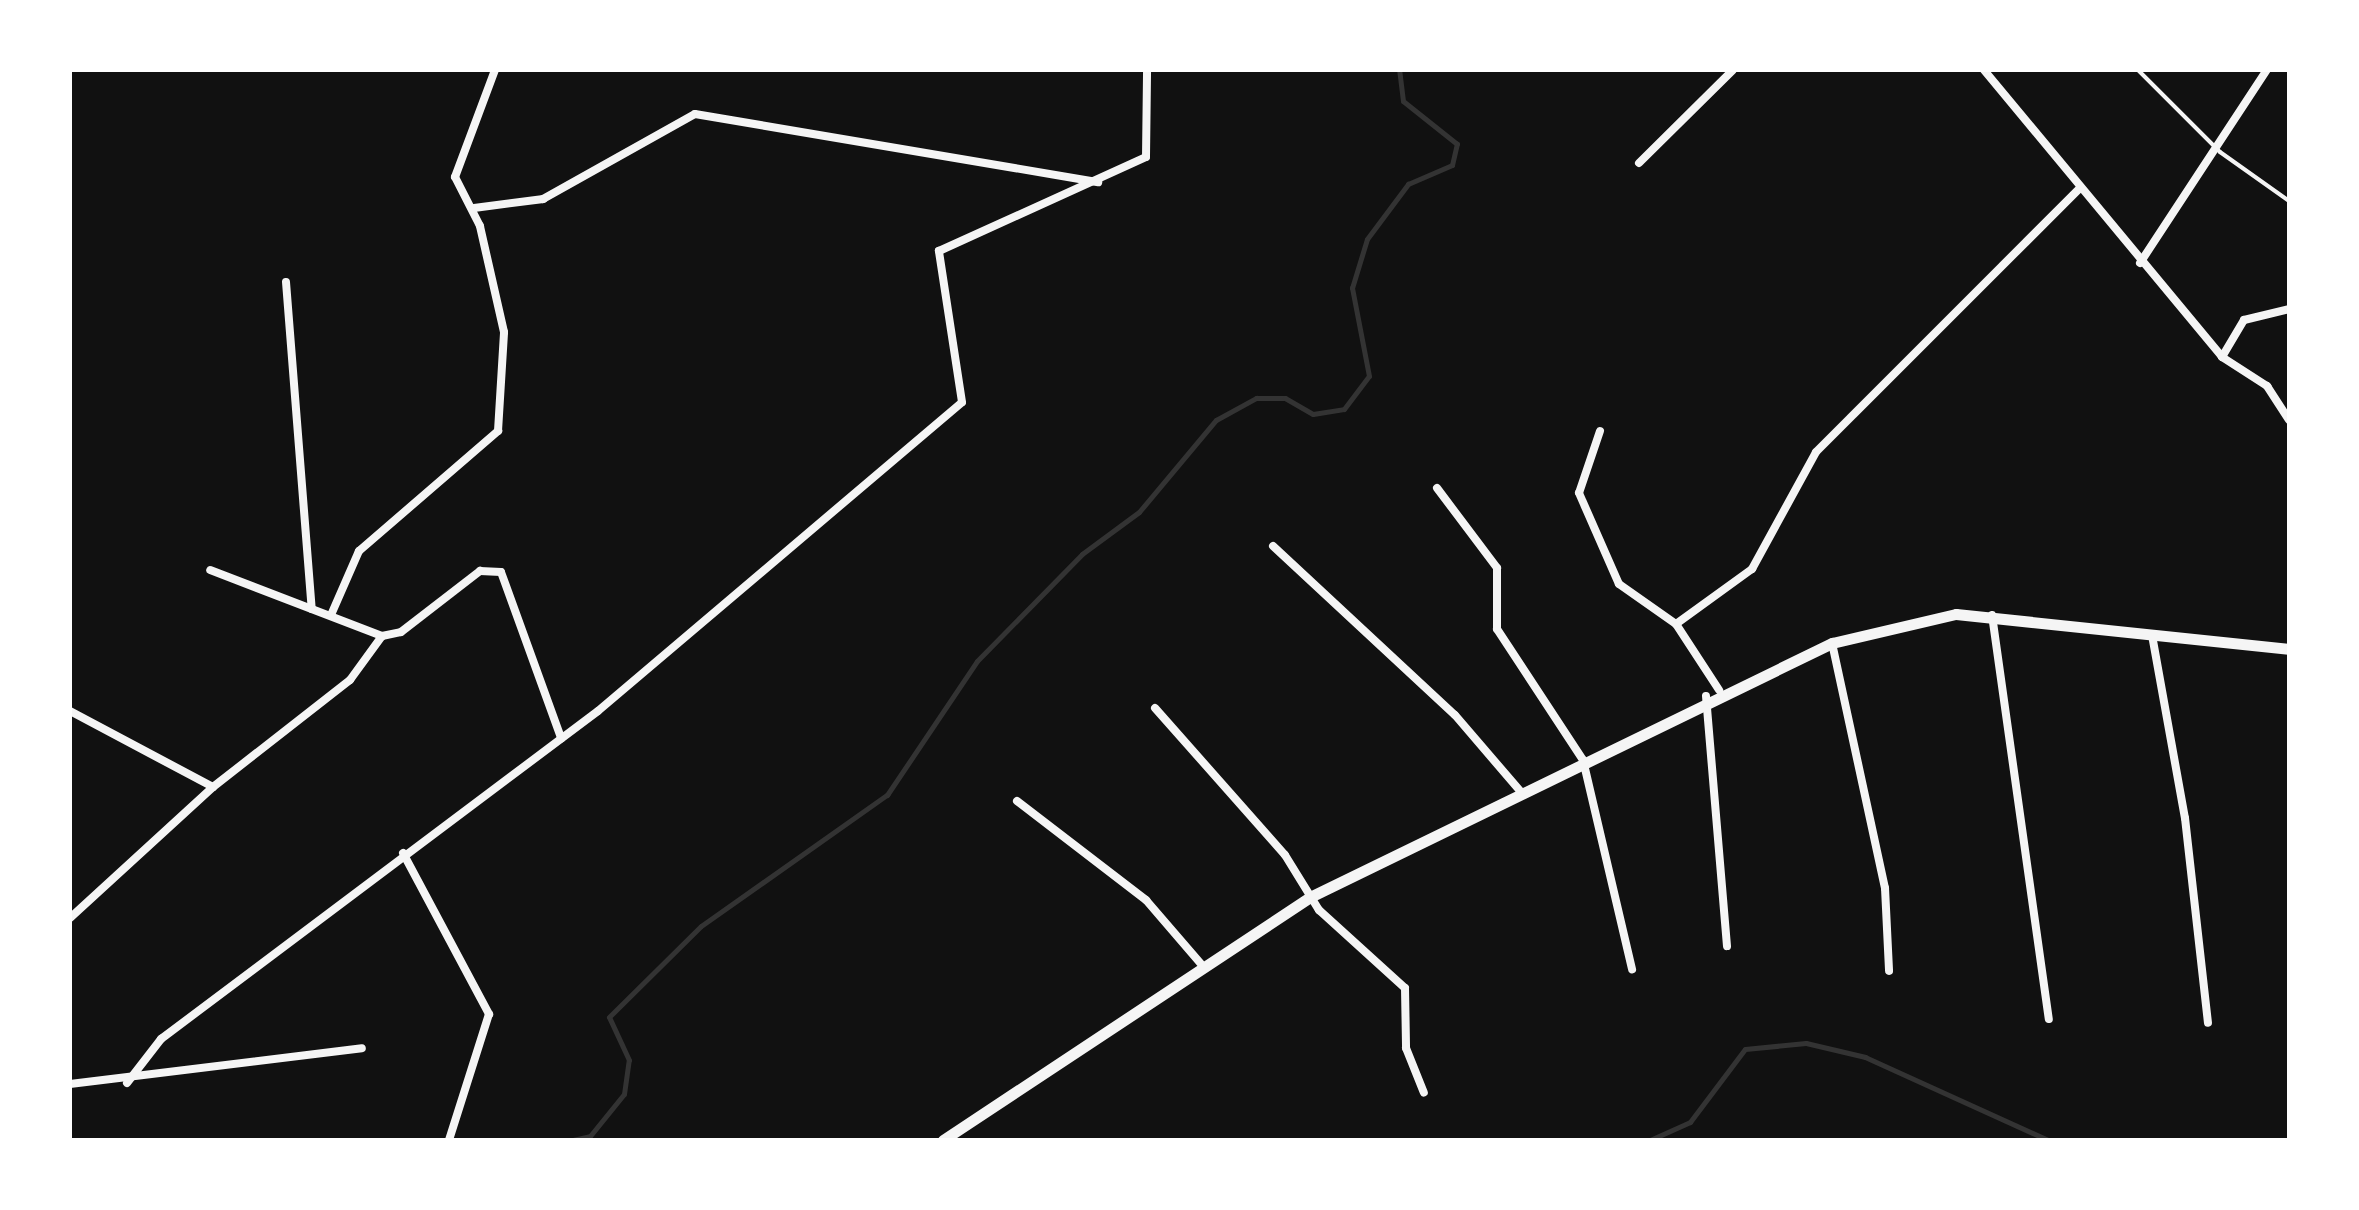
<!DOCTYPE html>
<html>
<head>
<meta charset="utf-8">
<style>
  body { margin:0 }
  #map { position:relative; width:2359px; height:1210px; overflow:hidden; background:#111; font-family:"Fira Sans",sans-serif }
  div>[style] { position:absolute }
  .stream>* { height:5px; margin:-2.5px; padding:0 2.5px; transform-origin:2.5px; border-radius:2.5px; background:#333 }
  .service>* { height:4px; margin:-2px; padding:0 2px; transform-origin:2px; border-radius:2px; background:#f5f5f5 }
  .minor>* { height:8px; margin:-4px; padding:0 4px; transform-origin:4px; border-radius:4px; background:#f5f5f5 }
  .secondary>* { height:11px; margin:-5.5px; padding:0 5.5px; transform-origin:5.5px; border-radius:5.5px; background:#f5f5f5 }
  span { translate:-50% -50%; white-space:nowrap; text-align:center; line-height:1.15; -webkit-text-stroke:10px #fff; paint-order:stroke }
  .frame { position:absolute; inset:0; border:72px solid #fff; pointer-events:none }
</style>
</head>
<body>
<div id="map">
  <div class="stream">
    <div style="left:573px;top:1140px;width:17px;rotate:-13deg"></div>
    <div style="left:590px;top:1136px;width:54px;rotate:-51deg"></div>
    <div style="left:624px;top:1094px;width:34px;rotate:-82deg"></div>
    <div style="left:629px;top:1060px;width:47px;rotate:-114.9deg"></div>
    <div style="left:609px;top:1017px;width:129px;rotate:-44.7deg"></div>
    <div style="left:701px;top:926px;width:228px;rotate:-35.2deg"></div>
    <div style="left:887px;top:795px;width:161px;rotate:-56.1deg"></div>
    <div style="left:977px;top:661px;width:150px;rotate:-45.5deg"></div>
    <div style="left:1082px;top:554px;width:71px;rotate:-36.4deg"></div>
    <div style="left:1139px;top:512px;width:120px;rotate:-50.1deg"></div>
    <div style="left:1216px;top:420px;width:46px;rotate:-28.8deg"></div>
    <div style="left:1256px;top:398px;width:29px"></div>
    <div style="left:1285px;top:398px;width:32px;rotate:30deg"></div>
    <div style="left:1313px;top:414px;width:31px;rotate:-9deg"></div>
    <div style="left:1344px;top:409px;width:41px;rotate:-52.9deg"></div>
    <div style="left:1369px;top:376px;width:90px;rotate:-100.9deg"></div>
    <div style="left:1352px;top:288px;width:51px;rotate:-73deg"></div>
    <div style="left:1367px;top:239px;width:69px;rotate:-53.3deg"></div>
    <div style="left:1408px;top:184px;width:48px;rotate:-23.4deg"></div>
    <div style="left:1452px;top:165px;width:22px;rotate:-77deg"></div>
    <div style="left:1457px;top:144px;width:69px;rotate:-141.5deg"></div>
    <div style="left:1403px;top:101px;width:31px;rotate:-97deg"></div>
    <div style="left:1650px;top:1140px;width:44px;rotate:-24.2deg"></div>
    <div style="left:1690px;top:1122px;width:91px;rotate:-53deg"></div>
    <div style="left:1745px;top:1049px;width:61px;rotate:-5.6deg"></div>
    <div style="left:1806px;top:1043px;width:61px;rotate:13.3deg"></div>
    <div style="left:1865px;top:1057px;width:201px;rotate:24.4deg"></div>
  </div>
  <div class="service">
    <div style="left:2138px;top:70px;width:116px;rotate:45deg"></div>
    <div style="left:2220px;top:152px;width:85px;rotate:35.4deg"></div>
  </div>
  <div class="minor">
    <div style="left:1984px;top:70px;width:373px;rotate:50.3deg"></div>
    <div style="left:2222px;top:357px;width:54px;rotate:32.8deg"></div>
    <div style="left:2267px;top:386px;width:40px;rotate:57.1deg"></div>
    <div style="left:1639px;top:163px;width:132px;rotate:-44.7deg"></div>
    <div style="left:474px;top:208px;width:70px;rotate:-7.4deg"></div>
    <div style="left:543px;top:199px;width:174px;rotate:-29.2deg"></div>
    <div style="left:695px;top:114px;width:409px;rotate:9.6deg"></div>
    <div style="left:2140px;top:263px;width:231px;rotate:-56.7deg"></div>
    <div style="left:286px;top:282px;width:328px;rotate:85.5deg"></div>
    <div style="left:2222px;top:357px;width:43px;rotate:-59.3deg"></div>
    <div style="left:2244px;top:320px;width:46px;rotate:-13.7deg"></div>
    <div style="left:1600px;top:431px;width:65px;rotate:108.7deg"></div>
    <div style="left:1579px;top:493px;width:99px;rotate:66.3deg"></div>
    <div style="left:1619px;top:584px;width:70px;rotate:35.1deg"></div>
    <div style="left:1676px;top:624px;width:79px;rotate:56.9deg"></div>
    <div style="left:1437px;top:488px;width:100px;rotate:53.1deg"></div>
    <div style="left:1497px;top:568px;width:61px;rotate:90deg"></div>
    <div style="left:1497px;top:629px;width:157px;rotate:56.7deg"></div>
    <div style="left:1583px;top:760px;width:215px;rotate:76.8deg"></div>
    <div style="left:1273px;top:546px;width:248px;rotate:42.9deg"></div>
    <div style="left:1455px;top:715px;width:101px;rotate:49.4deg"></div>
    <div style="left:331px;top:615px;width:70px;rotate:-66.4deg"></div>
    <div style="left:359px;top:551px;width:184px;rotate:-40.8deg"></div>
    <div style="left:498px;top:431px;width:99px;rotate:-86.5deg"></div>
    <div style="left:504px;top:332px;width:109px;rotate:-102.8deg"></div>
    <div style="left:480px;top:226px;width:55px;rotate:-117deg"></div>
    <div style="left:455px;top:177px;width:114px;rotate:-69.5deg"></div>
    <div style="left:1992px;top:615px;width:408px;rotate:82deg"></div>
    <div style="left:1676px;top:624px;width:94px;rotate:-35.9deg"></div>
    <div style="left:1752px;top:569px;width:133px;rotate:-61.3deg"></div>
    <div style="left:1816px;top:452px;width:371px;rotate:-45deg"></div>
    <div style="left:2152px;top:635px;width:186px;rotate:79.8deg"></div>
    <div style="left:2185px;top:818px;width:206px;rotate:83.6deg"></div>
    <div style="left:382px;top:636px;width:19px;rotate:-12deg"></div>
    <div style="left:401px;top:632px;width:100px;rotate:-37.7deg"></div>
    <div style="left:480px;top:571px;width:21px;rotate:3deg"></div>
    <div style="left:501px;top:572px;width:177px;rotate:70.1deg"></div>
    <div style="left:1832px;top:643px;width:251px;rotate:77.8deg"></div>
    <div style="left:1885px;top:888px;width:83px;rotate:87.2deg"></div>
    <div style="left:1706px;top:696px;width:251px;rotate:85.2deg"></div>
    <div style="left:1155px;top:708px;width:196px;rotate:48.5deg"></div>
    <div style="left:1285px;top:855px;width:65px;rotate:58.3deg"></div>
    <div style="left:1319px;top:910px;width:116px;rotate:42.2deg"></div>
    <div style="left:1405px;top:988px;width:60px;rotate:89deg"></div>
    <div style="left:1406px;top:1048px;width:48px;rotate:68.2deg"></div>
    <div style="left:70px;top:711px;width:162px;rotate:28deg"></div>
    <div style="left:1017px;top:801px;width:163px;rotate:37.5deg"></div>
    <div style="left:1146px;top:900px;width:84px;rotate:49.3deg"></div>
    <div style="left:403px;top:853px;width:183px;rotate:61.9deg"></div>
    <div style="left:489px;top:1014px;width:132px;rotate:107.6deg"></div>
    <div style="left:70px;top:918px;width:194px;rotate:-42.5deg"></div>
    <div style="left:213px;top:787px;width:174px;rotate:-38deg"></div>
    <div style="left:350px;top:680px;width:54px;rotate:-54deg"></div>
    <div style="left:382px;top:636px;width:184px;rotate:-159deg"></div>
    <div style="left:127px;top:1083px;width:56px;rotate:-52.3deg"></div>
    <div style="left:161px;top:1039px;width:546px;rotate:-36.89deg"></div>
    <div style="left:598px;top:711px;width:477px;rotate:-40.3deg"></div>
    <div style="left:962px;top:402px;width:153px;rotate:-98.7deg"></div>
    <div style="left:939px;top:251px;width:227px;rotate:-24.4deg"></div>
    <div style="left:1146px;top:157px;width:87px;rotate:-89.3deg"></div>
    <div style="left:70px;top:1084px;width:294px;rotate:-7deg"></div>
  </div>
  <div class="secondary">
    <div style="left:943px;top:1140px;width:440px;rotate:-33.5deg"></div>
    <div style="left:1310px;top:897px;width:581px;rotate:-25.95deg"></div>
    <div style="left:1832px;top:643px;width:127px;rotate:-13.2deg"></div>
    <div style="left:1956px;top:614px;width:335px;rotate:6deg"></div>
  </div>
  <div class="frame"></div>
</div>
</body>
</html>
